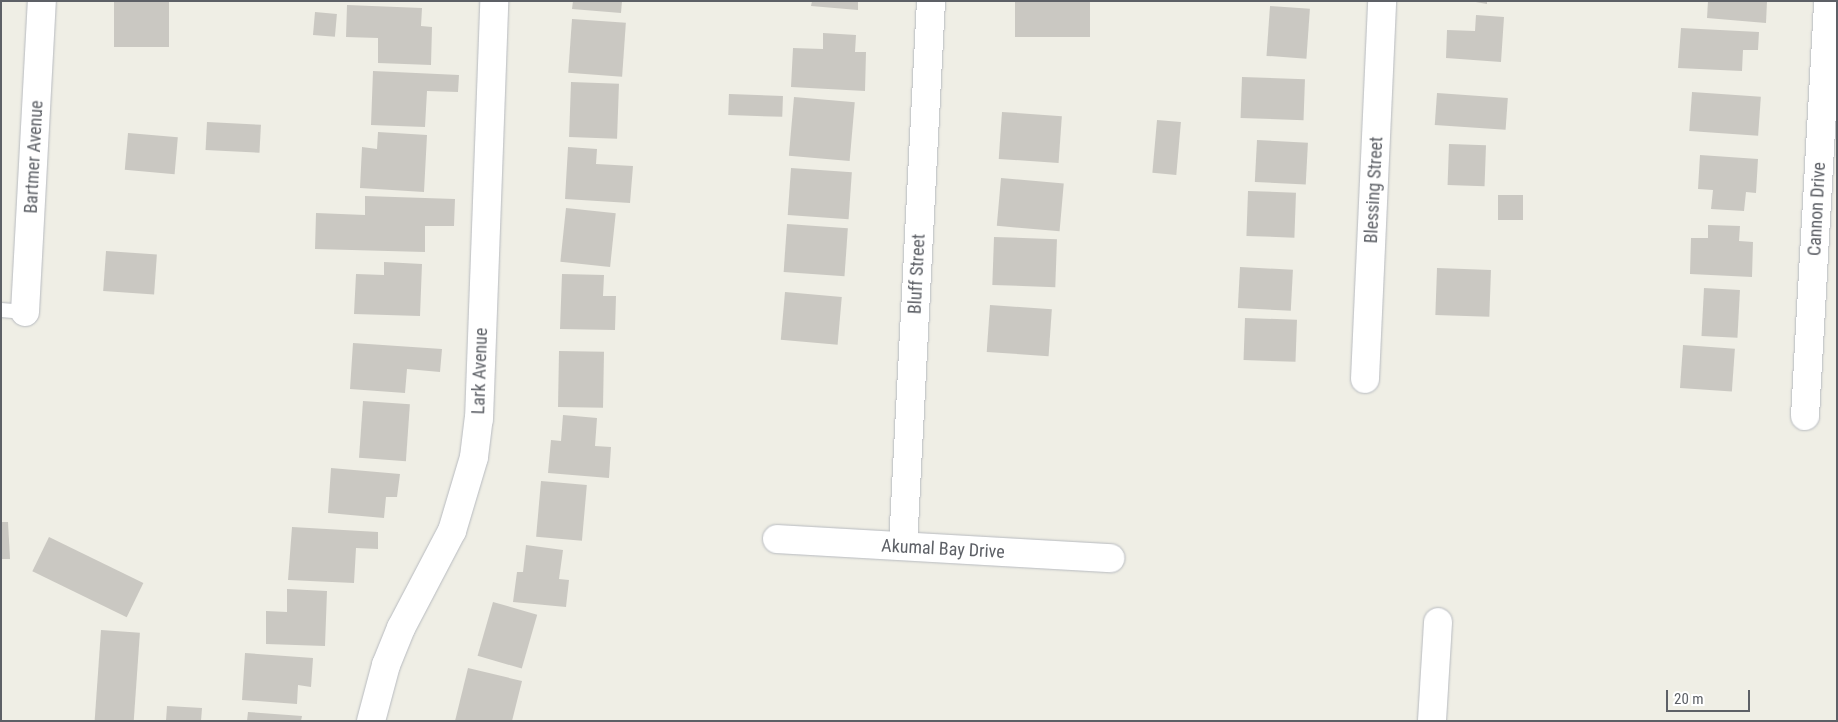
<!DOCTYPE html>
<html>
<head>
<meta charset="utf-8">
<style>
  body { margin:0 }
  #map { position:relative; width:1838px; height:722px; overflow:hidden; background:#efeee5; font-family:"Roboto Condensed",sans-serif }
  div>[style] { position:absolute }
  .building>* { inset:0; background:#cac8c2; transform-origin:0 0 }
  .roads { filter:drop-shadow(0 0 1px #b7babf) drop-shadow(0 0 1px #b7babf) }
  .lane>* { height:14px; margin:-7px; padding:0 7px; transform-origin:7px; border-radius:7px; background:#fff }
  .street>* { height:28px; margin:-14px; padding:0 14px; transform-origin:14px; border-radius:14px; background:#fff }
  span { translate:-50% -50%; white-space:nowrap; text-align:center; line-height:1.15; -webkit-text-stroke:4px #fff; paint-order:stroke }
  .street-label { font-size:18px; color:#5d6066 }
  .frame { position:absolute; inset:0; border:2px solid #5d6066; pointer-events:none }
  .scale { position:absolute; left:1666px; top:690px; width:84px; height:22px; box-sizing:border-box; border:2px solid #5d6066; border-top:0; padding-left:6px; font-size:15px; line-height:18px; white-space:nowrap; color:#5d6066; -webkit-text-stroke:4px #fff; paint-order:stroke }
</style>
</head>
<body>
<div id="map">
  <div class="building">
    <div style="left:114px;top:1px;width:55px;height:46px"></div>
    <div style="clip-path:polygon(573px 1px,622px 1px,621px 13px,572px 9px)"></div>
    <div style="clip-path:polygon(812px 1px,858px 1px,858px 10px,811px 6px)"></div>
    <div style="left:1015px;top:1px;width:75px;height:36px"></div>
    <div style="clip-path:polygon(1470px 1px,1487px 1px,1487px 4px)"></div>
    <div style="clip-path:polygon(1708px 1px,1767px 1px,1766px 23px,1707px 18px)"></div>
    <div style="clip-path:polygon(347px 5px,422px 8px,421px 26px,432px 27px,431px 65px,378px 63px,378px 38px,346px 37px)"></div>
    <div style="left:1270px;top:6px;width:40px;height:50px;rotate:4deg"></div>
    <div style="left:315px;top:12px;width:22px;height:23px;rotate:5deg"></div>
    <div style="clip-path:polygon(1476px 15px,1504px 17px,1501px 62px,1446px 58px,1447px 30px,1475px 31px)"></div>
    <div style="left:572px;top:19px;width:54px;height:54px;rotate:4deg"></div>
    <div style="clip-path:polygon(1681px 28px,1759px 32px,1758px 50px,1743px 50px,1742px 71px,1678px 68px)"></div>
    <div style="clip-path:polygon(823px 33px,856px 35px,855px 52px,866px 52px,865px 91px,791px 87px,793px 48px,823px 49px)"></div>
    <div style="clip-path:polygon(373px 71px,459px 75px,458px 92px,427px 91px,425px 127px,371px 125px)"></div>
    <div style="left:1242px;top:77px;width:63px;height:41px;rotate:2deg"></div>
    <div style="left:571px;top:82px;width:48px;height:55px;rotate:2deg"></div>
    <div style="left:1692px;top:92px;width:69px;height:39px;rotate:4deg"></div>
    <div style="left:1437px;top:93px;width:71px;height:32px;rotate:4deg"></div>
    <div style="left:729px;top:94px;width:54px;height:21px;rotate:2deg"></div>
    <div style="left:794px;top:97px;width:61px;height:59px;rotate:5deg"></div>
    <div style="left:1002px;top:112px;width:60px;height:47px;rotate:4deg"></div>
    <div style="left:1157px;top:120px;width:24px;height:53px;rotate:5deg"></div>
    <div style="left:207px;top:122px;width:54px;height:28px;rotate:3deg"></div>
    <div style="clip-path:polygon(378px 132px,427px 135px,424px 192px,360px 188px,362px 147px,377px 149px)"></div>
    <div style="left:128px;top:133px;width:50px;height:37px;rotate:5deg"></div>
    <div style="left:1257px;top:140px;width:51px;height:42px;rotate:3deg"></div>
    <div style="left:1449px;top:144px;width:37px;height:41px;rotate:2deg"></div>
    <div style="clip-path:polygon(568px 147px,597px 149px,596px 164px,633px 166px,630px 203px,565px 199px)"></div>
    <div style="clip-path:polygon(1700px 155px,1758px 159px,1756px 193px,1746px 192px,1744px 211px,1711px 209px,1713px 190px,1698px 189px)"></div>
    <div style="left:791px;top:168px;width:61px;height:47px;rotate:4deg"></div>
    <div style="left:1001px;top:178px;width:63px;height:48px;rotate:5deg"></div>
    <div style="left:1248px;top:191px;width:48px;height:45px;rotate:2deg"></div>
    <div style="left:1498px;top:195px;width:25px;height:25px"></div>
    <div style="clip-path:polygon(365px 196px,455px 199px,454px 226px,425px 226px,425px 252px,315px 249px,316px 213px,365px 215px)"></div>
    <div style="left:566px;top:208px;width:50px;height:54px;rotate:6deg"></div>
    <div style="left:787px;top:224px;width:61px;height:48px;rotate:4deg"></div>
    <div style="clip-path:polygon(1708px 225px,1740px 226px,1739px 241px,1753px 242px,1752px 277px,1690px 274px,1691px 238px,1708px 238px)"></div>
    <div style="left:994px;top:237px;width:63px;height:48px;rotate:2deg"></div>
    <div style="left:106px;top:251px;width:51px;height:40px;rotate:4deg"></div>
    <div style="clip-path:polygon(384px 262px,422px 264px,420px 316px,354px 314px,356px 274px,384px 275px)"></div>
    <div style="left:1240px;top:267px;width:53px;height:41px;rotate:3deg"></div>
    <div style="left:1437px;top:268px;width:54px;height:47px;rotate:2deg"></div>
    <div style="clip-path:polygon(562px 274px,604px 275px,603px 296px,616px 296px,615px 330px,560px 329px)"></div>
    <div style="left:1704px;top:288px;width:36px;height:48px;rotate:3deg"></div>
    <div style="left:785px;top:292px;width:57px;height:48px;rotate:5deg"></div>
    <div style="left:990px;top:305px;width:62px;height:47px;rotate:4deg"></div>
    <div style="left:1245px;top:318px;width:52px;height:42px;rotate:2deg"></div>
    <div style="clip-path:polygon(353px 343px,442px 349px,440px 372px,407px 369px,405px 393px,350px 389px)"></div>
    <div style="left:1683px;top:345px;width:52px;height:43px;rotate:4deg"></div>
    <div style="left:559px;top:351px;width:45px;height:56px;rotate:1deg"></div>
    <div style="left:363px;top:401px;width:47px;height:57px;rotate:4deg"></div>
    <div style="clip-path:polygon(563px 415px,597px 418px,595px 446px,611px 447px,609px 478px,548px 473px,551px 440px,561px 441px)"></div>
    <div style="clip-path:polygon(331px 468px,400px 474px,397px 497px,386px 497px,384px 518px,328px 513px)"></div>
    <div style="left:541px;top:481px;width:46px;height:56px;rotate:5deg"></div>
    <div style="clip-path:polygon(1px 522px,8px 522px,10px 559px,1px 559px)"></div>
    <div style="clip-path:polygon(292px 527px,378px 532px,378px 549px,356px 548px,354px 583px,288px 580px)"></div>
    <div style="left:49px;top:537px;width:105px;height:38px;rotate:26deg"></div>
    <div style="clip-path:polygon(526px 545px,563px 550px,559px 579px,569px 580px,566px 607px,513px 602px,517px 572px,523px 572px)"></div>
    <div style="clip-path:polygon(287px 589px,327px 591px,325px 646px,266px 644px,266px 611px,287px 612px)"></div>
    <div style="left:493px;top:602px;width:46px;height:56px;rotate:16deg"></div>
    <div style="left:101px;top:630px;width:39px;height:91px;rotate:4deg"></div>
    <div style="clip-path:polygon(245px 653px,313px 658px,311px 687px,298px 685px,297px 704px,242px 700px)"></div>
    <div style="clip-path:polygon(468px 668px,522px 681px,512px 721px,455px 721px)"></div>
    <div style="clip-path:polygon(167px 706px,202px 708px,201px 721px,166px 721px)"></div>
    <div style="clip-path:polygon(248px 712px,302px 716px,301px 721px,247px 721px)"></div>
  </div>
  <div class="roads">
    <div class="lane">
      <div style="left:1px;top:310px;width:24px;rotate:5deg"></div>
    </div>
    <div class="street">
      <div style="left:25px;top:312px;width:311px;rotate:-86.9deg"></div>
      <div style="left:1365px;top:379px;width:378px;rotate:-87.4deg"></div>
      <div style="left:1805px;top:416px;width:416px;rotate:-86.8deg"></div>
      <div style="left:777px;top:539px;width:334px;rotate:3.3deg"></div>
      <div style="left:903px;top:546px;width:546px;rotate:-87.06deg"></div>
      <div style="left:371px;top:721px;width:58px;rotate:-75deg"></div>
      <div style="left:386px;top:665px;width:40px;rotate:-68deg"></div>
      <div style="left:401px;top:628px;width:110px;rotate:-62.3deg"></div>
      <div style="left:452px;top:531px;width:77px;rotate:-73.4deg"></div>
      <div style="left:474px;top:457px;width:38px;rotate:-83deg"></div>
      <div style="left:479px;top:419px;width:418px;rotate:-87.9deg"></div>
      <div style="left:1432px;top:721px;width:99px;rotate:-86.5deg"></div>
    </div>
  </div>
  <div class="street-label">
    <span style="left:34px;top:157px;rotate:-87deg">Bartmer Avenue</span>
    <span style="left:1374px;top:190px;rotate:-87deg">Blessing Street</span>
    <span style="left:1817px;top:209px;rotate:-87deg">Cannon Drive</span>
    <span style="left:917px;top:274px;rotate:-87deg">Bluff Street</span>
    <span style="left:480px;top:371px;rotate:-88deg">Lark Avenue</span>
    <span style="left:943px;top:549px;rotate:3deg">Akumal Bay Drive</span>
  </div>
  <div class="frame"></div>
  <div class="scale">20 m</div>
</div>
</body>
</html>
